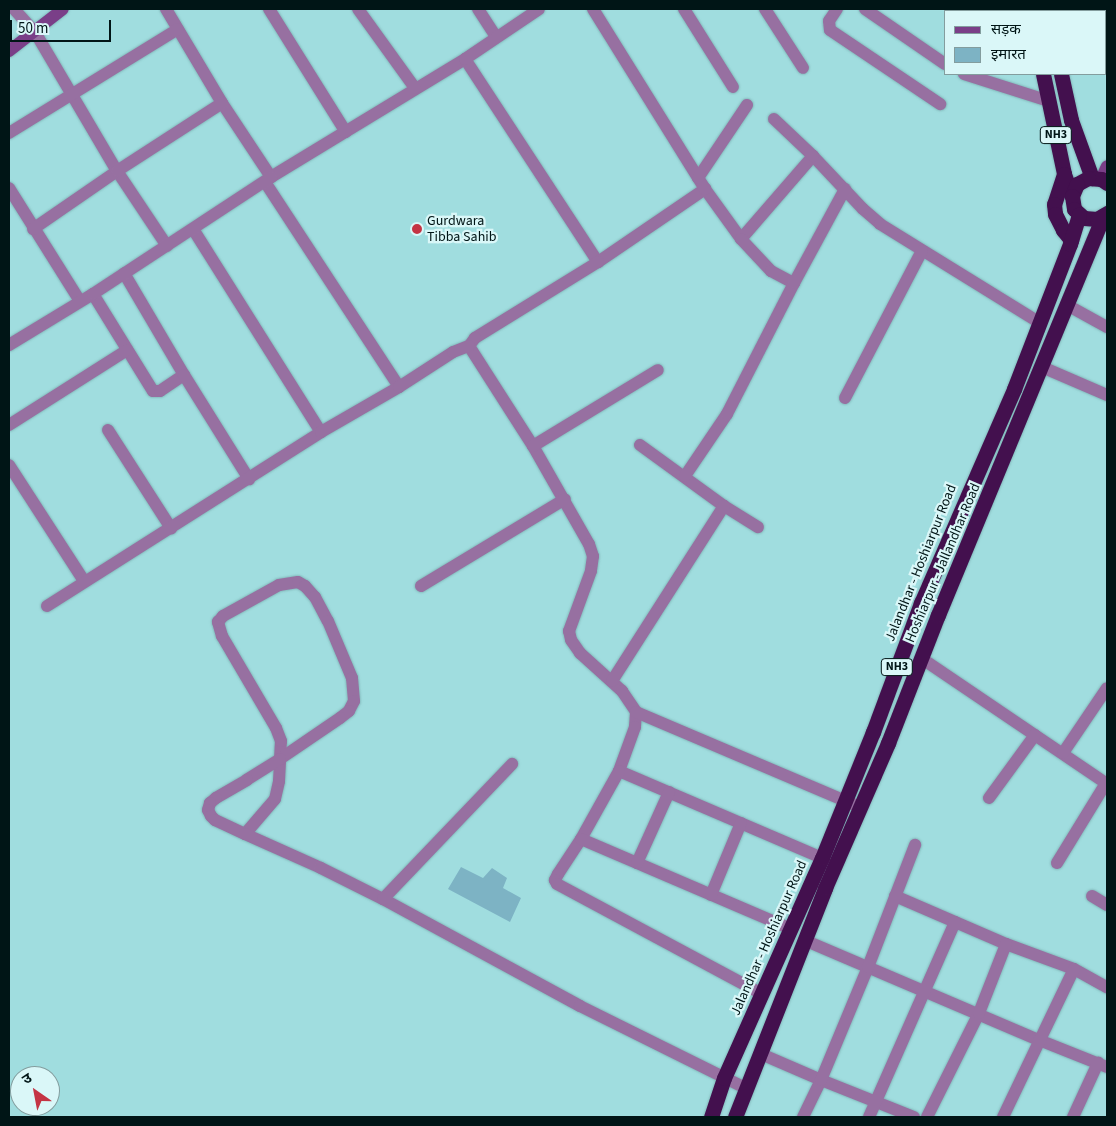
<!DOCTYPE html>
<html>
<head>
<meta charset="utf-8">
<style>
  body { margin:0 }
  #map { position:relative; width:1116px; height:1126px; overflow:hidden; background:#a0dddf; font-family:"Source Sans 3","Noto Sans Devanagari",sans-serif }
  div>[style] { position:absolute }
  .building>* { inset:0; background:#7db3c4 }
  .roads { filter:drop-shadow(0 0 1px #83b9bb) drop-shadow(0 0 1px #83b9bb) }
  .street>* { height:12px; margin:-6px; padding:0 6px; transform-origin:6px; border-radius:6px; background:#9770a1 }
  .secondary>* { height:12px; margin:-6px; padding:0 6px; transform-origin:6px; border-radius:6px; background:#7a3f88 }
  .highway>* { height:15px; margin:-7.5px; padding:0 7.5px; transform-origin:7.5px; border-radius:7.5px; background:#43104e }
  .dots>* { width:14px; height:14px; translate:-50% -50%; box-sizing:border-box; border:2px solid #daf7f8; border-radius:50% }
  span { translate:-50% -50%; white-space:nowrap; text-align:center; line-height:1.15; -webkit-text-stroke:4.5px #daf7f8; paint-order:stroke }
  .shield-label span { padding:1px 4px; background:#daf7f8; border:1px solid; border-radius:4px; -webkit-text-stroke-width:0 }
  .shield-label { font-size:12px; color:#001516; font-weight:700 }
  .poi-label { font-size:14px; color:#001516 }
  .left { translate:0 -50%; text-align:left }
  .street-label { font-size:14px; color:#001516 }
  .frame { position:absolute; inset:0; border:10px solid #001516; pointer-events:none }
  .legend { position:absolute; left:944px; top:10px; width:162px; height:65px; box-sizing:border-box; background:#daf7f8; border:1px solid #839d9e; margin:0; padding:6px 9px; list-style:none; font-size:15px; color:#001516 }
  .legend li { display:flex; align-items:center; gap:10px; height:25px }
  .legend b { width:25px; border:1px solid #839d9e }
  .north { position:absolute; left:10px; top:1066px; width:50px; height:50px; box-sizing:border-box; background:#daf7f8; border:1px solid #839d9e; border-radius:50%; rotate:327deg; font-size:14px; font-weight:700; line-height:20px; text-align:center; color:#001516 }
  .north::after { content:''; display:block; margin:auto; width:18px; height:22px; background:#c43444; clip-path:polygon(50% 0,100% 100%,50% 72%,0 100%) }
  .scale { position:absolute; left:10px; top:20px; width:101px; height:22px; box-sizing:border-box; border:2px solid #001516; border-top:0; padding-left:6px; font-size:15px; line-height:18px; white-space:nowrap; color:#001516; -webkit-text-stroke:4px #daf7f8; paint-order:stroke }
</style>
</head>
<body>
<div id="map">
  <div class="building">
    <div style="clip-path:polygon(461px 867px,483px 878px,492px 868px,507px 878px,503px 888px,521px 898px,510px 922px,448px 889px)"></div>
  </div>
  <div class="roads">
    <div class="street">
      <div style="left:14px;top:9px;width:31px;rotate:48deg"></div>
      <div style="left:35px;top:32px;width:161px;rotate:59.5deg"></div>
      <div style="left:117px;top:171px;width:90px;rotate:56.3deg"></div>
      <div style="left:166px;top:9px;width:109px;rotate:59.2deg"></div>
      <div style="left:222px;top:103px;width:89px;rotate:56.5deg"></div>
      <div style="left:271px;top:177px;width:227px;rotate:-31.3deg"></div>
      <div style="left:465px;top:59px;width:243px;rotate:56.8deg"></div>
      <div style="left:598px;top:262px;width:130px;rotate:-34.3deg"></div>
      <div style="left:705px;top:189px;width:62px;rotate:54.2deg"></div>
      <div style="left:741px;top:239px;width:110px;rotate:-49.1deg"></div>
      <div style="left:813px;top:156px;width:73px;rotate:46.7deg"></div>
      <div style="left:863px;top:209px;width:23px;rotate:41deg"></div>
      <div style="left:880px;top:224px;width:188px;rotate:31.7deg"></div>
      <div style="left:269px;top:9px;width:145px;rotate:58deg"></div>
      <div style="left:358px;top:9px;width:97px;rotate:54.2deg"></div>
      <div style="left:478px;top:9px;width:33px;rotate:57deg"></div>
      <div style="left:593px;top:9px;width:212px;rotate:58.1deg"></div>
      <div style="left:684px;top:9px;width:92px;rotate:57.9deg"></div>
      <div style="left:765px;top:9px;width:70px;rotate:57.2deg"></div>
      <div style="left:837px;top:9px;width:14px;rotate:124deg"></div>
      <div style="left:829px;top:21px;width:9px;rotate:84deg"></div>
      <div style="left:830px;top:30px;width:133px;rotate:33.9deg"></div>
      <div style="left:865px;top:9px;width:97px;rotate:34.5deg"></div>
      <div style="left:465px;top:59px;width:89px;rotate:-34deg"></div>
      <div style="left:964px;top:74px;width:89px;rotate:17.6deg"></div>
      <div style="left:774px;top:119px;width:54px;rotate:43.5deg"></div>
      <div style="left:9px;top:133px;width:198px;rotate:-31.6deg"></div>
      <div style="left:698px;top:178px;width:88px;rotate:-56.1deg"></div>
      <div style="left:265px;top:182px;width:245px;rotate:56.8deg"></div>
      <div style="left:9px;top:188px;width:133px;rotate:57.9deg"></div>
      <div style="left:33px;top:229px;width:102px;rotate:-34.6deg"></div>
      <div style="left:117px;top:171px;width:125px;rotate:-32.9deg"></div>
      <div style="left:193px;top:229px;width:240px;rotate:57.8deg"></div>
      <div style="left:741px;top:239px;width:44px;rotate:46.8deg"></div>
      <div style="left:771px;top:271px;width:26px;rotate:28deg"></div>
      <div style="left:598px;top:262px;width:145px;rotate:148.3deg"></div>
      <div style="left:475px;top:338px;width:10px;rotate:127deg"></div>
      <div style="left:469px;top:346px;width:119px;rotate:57.4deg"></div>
      <div style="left:533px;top:446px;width:113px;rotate:60.3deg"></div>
      <div style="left:589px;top:544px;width:13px;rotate:72deg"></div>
      <div style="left:593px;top:556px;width:15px;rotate:98deg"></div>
      <div style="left:591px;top:571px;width:64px;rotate:110.1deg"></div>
      <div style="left:569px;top:631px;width:9px;rotate:77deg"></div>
      <div style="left:571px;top:640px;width:16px;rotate:55deg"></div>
      <div style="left:580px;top:653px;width:57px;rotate:42.1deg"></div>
      <div style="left:622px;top:691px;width:25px;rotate:56deg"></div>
      <div style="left:636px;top:712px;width:15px;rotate:94deg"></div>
      <div style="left:635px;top:727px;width:47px;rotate:110deg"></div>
      <div style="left:619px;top:771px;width:221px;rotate:23.2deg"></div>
      <div style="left:93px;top:294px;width:114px;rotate:58.3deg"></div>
      <div style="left:153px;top:391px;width:7px"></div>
      <div style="left:160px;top:391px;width:29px;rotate:-34deg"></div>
      <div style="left:184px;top:375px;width:118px;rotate:-120.5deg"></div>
      <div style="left:1067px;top:305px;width:46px;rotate:28.8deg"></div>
      <div style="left:9px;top:345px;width:98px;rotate:-31.3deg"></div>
      <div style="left:93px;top:294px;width:213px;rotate:-33.3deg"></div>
      <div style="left:1042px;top:367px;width:71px;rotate:23.3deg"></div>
      <div style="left:184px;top:375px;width:123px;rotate:58deg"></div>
      <div style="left:845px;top:398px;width:166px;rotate:-62.4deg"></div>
      <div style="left:9px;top:425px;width:140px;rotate:-32.4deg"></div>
      <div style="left:108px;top:430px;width:117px;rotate:57.3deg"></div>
      <div style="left:640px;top:445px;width:104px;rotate:36deg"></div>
      <div style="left:724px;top:506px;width:40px;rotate:32deg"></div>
      <div style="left:533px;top:446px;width:146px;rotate:-31.3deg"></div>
      <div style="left:9px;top:465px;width:138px;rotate:57.1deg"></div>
      <div style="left:685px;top:476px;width:75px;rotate:-55.9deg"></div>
      <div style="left:727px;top:414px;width:147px;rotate:-62.9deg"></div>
      <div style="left:794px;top:283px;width:107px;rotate:-61.5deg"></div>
      <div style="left:421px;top:586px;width:168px;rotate:-31.1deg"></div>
      <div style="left:47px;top:606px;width:325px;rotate:-32.4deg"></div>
      <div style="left:321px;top:432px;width:90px;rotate:-30deg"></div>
      <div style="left:399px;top:387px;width:64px;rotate:-32.9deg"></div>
      <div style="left:453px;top:352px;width:17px;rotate:-21deg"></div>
      <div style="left:921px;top:658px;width:225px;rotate:34.1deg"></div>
      <div style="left:612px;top:681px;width:208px;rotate:-57.4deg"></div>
      <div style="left:636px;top:712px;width:243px;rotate:23deg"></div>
      <div style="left:1063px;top:753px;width:78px;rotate:-55.9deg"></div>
      <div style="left:619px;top:771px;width:78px;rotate:119.2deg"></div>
      <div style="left:581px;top:839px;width:42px;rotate:123.3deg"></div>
      <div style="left:558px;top:874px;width:7px;rotate:117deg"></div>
      <div style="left:555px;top:880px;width:4px;rotate:63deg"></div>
      <div style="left:557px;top:884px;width:233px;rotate:28.2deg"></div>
      <div style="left:989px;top:798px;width:78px;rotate:-53.9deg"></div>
      <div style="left:245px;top:834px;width:46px;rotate:-49.4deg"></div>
      <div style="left:275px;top:799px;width:18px;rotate:-77deg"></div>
      <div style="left:279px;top:781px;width:22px;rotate:-87deg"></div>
      <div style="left:280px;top:759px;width:18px;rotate:-87deg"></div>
      <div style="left:281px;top:741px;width:14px;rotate:-111deg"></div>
      <div style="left:276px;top:728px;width:107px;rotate:-120.4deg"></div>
      <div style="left:222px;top:636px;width:15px;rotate:-106deg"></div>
      <div style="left:218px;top:622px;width:8px;rotate:-50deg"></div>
      <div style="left:223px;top:616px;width:64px;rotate:-29deg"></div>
      <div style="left:279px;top:585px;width:19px;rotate:-9deg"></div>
      <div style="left:298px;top:582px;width:8px;rotate:30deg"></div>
      <div style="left:305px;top:586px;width:15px;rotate:48deg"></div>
      <div style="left:315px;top:597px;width:27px;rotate:62deg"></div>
      <div style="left:328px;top:621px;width:62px;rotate:67.2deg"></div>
      <div style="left:352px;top:678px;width:23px;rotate:85deg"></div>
      <div style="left:354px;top:701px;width:11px;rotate:117deg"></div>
      <div style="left:349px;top:711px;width:11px;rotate:142deg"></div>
      <div style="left:340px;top:718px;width:73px;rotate:145.7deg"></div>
      <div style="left:280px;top:759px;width:39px;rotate:148deg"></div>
      <div style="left:247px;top:780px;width:36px;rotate:150deg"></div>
      <div style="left:216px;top:798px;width:8px;rotate:140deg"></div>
      <div style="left:210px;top:803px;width:7px;rotate:106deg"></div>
      <div style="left:208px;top:810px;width:7px;rotate:63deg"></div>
      <div style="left:211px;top:816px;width:6px;rotate:45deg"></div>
      <div style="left:215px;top:820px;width:33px;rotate:25deg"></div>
      <div style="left:245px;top:834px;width:83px;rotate:24.1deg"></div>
      <div style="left:321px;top:868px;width:69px;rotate:26.6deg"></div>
      <div style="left:383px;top:899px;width:224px;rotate:28.5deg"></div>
      <div style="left:580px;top:1006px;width:186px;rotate:26.4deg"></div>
      <div style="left:581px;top:839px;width:228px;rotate:23.2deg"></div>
      <div style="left:637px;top:863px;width:78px;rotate:-65.7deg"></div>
      <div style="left:1057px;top:863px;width:94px;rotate:-58.5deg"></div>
      <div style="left:711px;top:895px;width:78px;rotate:-67.4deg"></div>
      <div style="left:895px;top:896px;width:121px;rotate:23.4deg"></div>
      <div style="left:1006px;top:944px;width:72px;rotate:20.2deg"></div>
      <div style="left:1074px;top:969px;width:38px;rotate:29deg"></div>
      <div style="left:1092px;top:896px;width:17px;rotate:31deg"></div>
      <div style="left:383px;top:899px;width:187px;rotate:-46.3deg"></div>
      <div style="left:804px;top:940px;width:255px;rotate:23.1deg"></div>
      <div style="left:1039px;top:1040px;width:73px;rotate:21.7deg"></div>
      <div style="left:761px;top:1054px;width:65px;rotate:23.4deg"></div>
      <div style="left:821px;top:1080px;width:100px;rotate:21.7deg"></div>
      <div style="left:803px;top:1117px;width:41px;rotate:-64.1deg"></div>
      <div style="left:821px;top:1080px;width:122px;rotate:-67.4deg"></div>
      <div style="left:868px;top:967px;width:131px;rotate:-68.9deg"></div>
      <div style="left:869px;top:1117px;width:213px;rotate:-66.2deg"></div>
      <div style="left:927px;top:1117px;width:116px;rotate:-63.4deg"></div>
      <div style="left:979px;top:1013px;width:74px;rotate:-68.6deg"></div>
      <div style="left:1003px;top:1117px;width:164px;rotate:-64.4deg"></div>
      <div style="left:1073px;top:1117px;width:60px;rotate:-65.2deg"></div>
    </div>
    <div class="secondary">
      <div style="left:9px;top:51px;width:68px;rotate:-37.9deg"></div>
      <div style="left:1101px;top:179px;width:14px;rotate:-65deg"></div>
    </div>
    <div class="highway">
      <div style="left:1029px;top:9px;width:2px;rotate:63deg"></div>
      <div style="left:1048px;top:9px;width:2px;rotate:90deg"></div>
      <div style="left:1043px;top:74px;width:102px;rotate:78.1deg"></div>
      <div style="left:1064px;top:174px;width:23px;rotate:70deg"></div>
      <div style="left:1061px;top:74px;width:47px;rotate:77.7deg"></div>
      <div style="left:1071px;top:120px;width:62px;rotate:70.1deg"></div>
      <div style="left:1064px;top:174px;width:32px;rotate:108deg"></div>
      <div style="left:1054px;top:204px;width:10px;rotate:84deg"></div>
      <div style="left:1055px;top:214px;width:18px;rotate:63deg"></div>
      <div style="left:1063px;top:230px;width:13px;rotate:51deg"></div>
      <div style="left:1107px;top:183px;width:7px;rotate:-146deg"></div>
      <div style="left:1101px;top:179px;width:13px;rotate:-176deg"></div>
      <div style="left:1088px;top:178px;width:13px;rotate:151deg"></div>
      <div style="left:1077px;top:184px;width:13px;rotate:113deg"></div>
      <div style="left:1072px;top:196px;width:13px;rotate:81deg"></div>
      <div style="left:1074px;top:209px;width:13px;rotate:42deg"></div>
      <div style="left:1084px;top:218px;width:13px;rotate:4deg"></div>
      <div style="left:1097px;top:219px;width:12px;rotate:-31deg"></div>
      <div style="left:711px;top:1117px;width:41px;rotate:-71.6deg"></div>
      <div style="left:724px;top:1078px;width:241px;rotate:-66deg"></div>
      <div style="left:822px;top:858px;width:136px;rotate:-68deg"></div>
      <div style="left:873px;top:732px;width:138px;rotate:-69.6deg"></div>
      <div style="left:921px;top:603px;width:233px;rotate:-66.5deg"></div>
      <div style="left:1014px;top:389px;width:155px;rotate:-68.9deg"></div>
      <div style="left:1070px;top:244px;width:31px;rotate:-73deg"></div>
      <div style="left:735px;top:1117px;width:246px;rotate:-68.5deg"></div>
      <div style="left:825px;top:888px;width:158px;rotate:-66.5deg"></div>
      <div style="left:888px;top:743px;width:137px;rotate:-68.7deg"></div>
      <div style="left:938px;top:615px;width:432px;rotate:-67.5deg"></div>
    </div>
  </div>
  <div class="dots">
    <div style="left:417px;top:229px;background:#c43444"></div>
  </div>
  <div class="shield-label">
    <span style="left:1056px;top:135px">NH3</span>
    <span style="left:897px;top:667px">NH3</span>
  </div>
  <div class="poi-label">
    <span class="left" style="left:427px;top:229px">Gurdwara<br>Tibba Sahib</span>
  </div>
  <div class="street-label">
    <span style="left:921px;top:563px;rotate:-68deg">Jalandhar - Hoshiarpur Road</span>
    <span style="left:943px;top:563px;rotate:-67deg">Hoshiarpur - Jallandhar Road</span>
    <span style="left:769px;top:938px;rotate:-66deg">Jalandhar - Hoshiarpur Road</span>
  </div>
  <div class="frame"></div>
  <ul class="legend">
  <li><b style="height:6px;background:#7a3f88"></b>सड़क</li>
  <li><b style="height:14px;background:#7db3c4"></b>इमारत</li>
  </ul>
  <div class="north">उ</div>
  <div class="scale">50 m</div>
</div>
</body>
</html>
